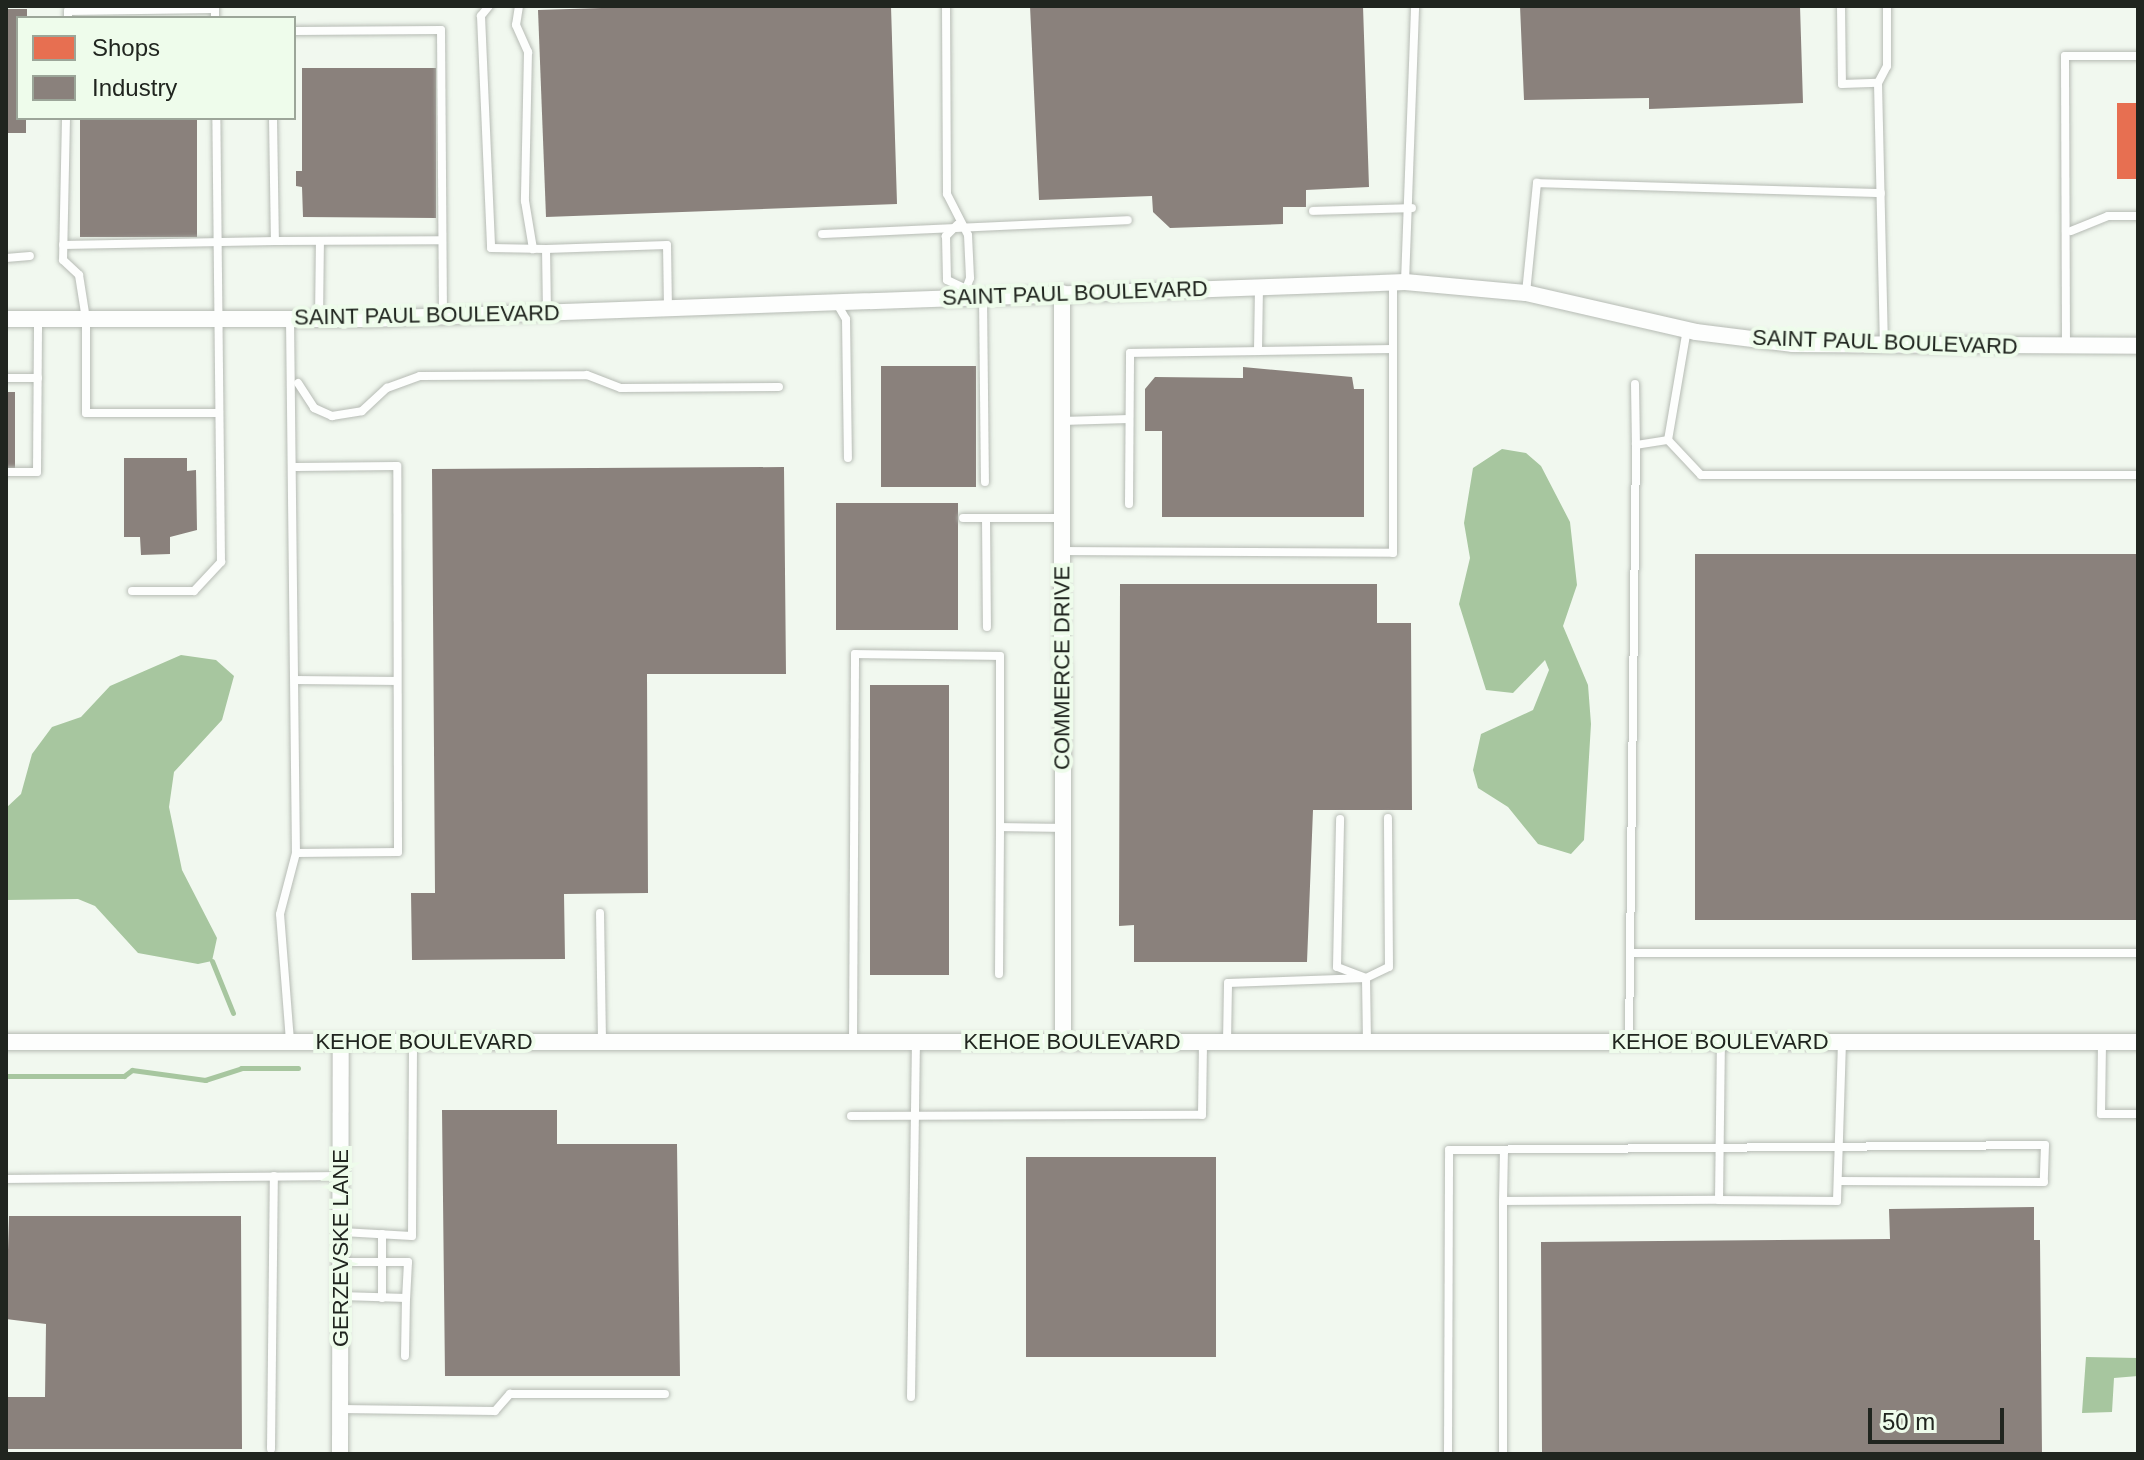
<!DOCTYPE html>
<html>
<head>
<meta charset="utf-8">
<style>
  body { margin:0 }
  #map { position:relative; width:2144px; height:1460px; overflow:hidden; background:#f1f8ef; font-family:Arial,sans-serif }
  div>[style] { position:absolute }
  .water>* { inset:0; background:#a7c69f }
  .shops>* { inset:0; background:#e76f51; transform-origin:0 0 }
  .industry>* { inset:0; background:#8a817c; transform-origin:0 0 }
  .stream>* { height:5px; margin:-2.5px; padding:0 2.5px; transform-origin:2.5px; border-radius:2.5px; background:#a7c69f }
  .roads { filter:drop-shadow(0 0 2px #b6bbb4) drop-shadow(0 0 2px #b6bbb4) }
  .lane>* { height:8px; margin:-4px; padding:0 4px; transform-origin:4px; border-radius:4px; background:#fdfefd }
  .street>* { height:16px; margin:-8px; padding:0 8px; transform-origin:8px; border-radius:8px; background:#fdfefd }
  span { translate:-50% -50%; white-space:nowrap; text-align:center; line-height:1.15; -webkit-text-stroke:8px #eefceb; paint-order:stroke }
  .street-label { font-size:22px; color:#20251f }
  .frame { position:absolute; inset:0; border:8px solid #20251f; pointer-events:none }
  .legend { position:absolute; left:16px; top:16px; width:280px; height:104px; box-sizing:border-box; background:#eefceb; border:2px solid #9ca699; margin:0; padding:10px 14px; list-style:none; font-size:24px; color:#20251f }
  .legend li { display:flex; align-items:center; gap:16px; height:40px }
  .legend b { width:40px; border:2px solid #9ca699 }
  .scale { position:absolute; left:1868px; top:1408px; width:136px; height:36px; box-sizing:border-box; border:4px solid #20251f; border-top:0; padding-left:10px; font-size:24px; line-height:28px; white-space:nowrap; color:#20251f; -webkit-text-stroke:6px #eefceb; paint-order:stroke }
</style>
</head>
<body>
<div id="map">
  <div class="water">
    <div style="clip-path:polygon(1502px 449px,1526px 453px,1541px 466px,1570px 522px,1577px 585px,1563px 626px,1588px 685px,1591px 724px,1584px 840px,1571px 854px,1538px 844px,1508px 807px,1478px 788px,1473px 770px,1481px 734px,1533px 710px,1549px 670px,1545px 660px,1513px 693px,1486px 690px,1459px 604px,1470px 558px,1464px 523px,1473px 468px)"></div>
    <div style="clip-path:polygon(181px 655px,216px 660px,234px 676px,222px 720px,174px 772px,169px 807px,182px 870px,217px 938px,212px 961px,198px 964px,138px 953px,95px 906px,78px 899px,6px 900px,6px 808px,21px 794px,32px 754px,52px 727px,81px 717px,110px 686px)"></div>
    <div style="clip-path:polygon(2086px 1357px,2138px 1358px,2138px 1376px,2114px 1378px,2112px 1412px,2082px 1413px)"></div>
  </div>
  <div class="shops">
    <div style="left:2117px;top:103px;width:21px;height:76px"></div>
  </div>
  <div class="industry">
    <div style="clip-path:polygon(665px 6px,891px 6px,897px 204px,546px 217px,538px 10px)"></div>
    <div style="clip-path:polygon(1030px 6px,1363px 6px,1369px 187px,1306px 190px,1306px 207px,1283px 207px,1283px 224px,1170px 228px,1153px 212px,1152px 196px,1039px 200px)"></div>
    <div style="clip-path:polygon(1520px 6px,1800px 6px,1803px 103px,1649px 109px,1649px 98px,1524px 100px)"></div>
    <div style="clip-path:polygon(6px 9px,27px 9px,27px 18px,18px 18px,18px 118px,26px 118px,26px 133px,6px 133px)"></div>
    <div style="clip-path:polygon(302px 68px,436px 68px,436px 218px,303px 217px,302px 187px,296px 186px,296px 171px,302px 171px)"></div>
    <div style="left:80px;top:118px;width:117px;height:119px"></div>
    <div style="left:976px;top:366px;width:121px;height:95px;rotate:90deg"></div>
    <div style="clip-path:polygon(1243px 367px,1352px 377px,1354px 389px,1364px 389px,1364px 517px,1162px 517px,1162px 431px,1145px 431px,1145px 389px,1155px 377px,1243px 378px)"></div>
    <div style="left:6px;top:392px;width:9px;height:76px"></div>
    <div style="clip-path:polygon(124px 458px,187px 458px,187px 471px,196px 470px,197px 530px,170px 537px,170px 554px,141px 555px,140px 537px,124px 537px)"></div>
    <div style="clip-path:polygon(784px 467px,786px 674px,647px 674px,648px 893px,564px 894px,565px 959px,412px 960px,411px 893px,435px 893px,432px 469px)"></div>
    <div style="left:836px;top:503px;width:122px;height:127px"></div>
    <div style="left:1695px;top:554px;width:443px;height:366px"></div>
    <div style="clip-path:polygon(1120px 584px,1377px 584px,1377px 623px,1411px 623px,1412px 810px,1313px 810px,1307px 962px,1134px 962px,1134px 925px,1119px 926px)"></div>
    <div style="left:949px;top:685px;width:290px;height:79px;rotate:90deg"></div>
    <div style="clip-path:polygon(442px 1110px,557px 1110px,557px 1144px,677px 1144px,680px 1376px,445px 1376px)"></div>
    <div style="left:1026px;top:1157px;width:190px;height:200px"></div>
    <div style="clip-path:polygon(2034px 1207px,2034px 1240px,2040px 1240px,2042px 1454px,1542px 1454px,1541px 1242px,1890px 1239px,1889px 1209px)"></div>
    <div style="clip-path:polygon(9px 1216px,241px 1216px,242px 1449px,8px 1449px,8px 1397px,45px 1397px,46px 1324px,6px 1319px)"></div>
  </div>
  <div class="stream">
    <div style="left:212px;top:961px;width:56px;rotate:68deg"></div>
    <div style="left:6px;top:1076px;width:118px"></div>
    <div style="left:124px;top:1076px;width:10px;rotate:-37deg"></div>
    <div style="left:132px;top:1070px;width:74px;rotate:7.8deg"></div>
    <div style="left:205px;top:1080px;width:38px;rotate:-18deg"></div>
    <div style="left:241px;top:1068px;width:57px"></div>
  </div>
  <div class="roads">
    <div class="lane">
      <div style="left:489px;top:6px;width:13px;rotate:129deg"></div>
      <div style="left:481px;top:16px;width:232px;rotate:87.5deg"></div>
      <div style="left:491px;top:248px;width:55px;rotate:1deg"></div>
      <div style="left:519px;top:6px;width:19px;rotate:99deg"></div>
      <div style="left:516px;top:25px;width:30px;rotate:66deg"></div>
      <div style="left:528px;top:52px;width:149px;rotate:91.2deg"></div>
      <div style="left:525px;top:201px;width:49px;rotate:80.5deg"></div>
      <div style="left:946px;top:6px;width:188px;rotate:89.7deg"></div>
      <div style="left:947px;top:194px;width:46px;rotate:62.9deg"></div>
      <div style="left:968px;top:235px;width:43px;rotate:87.3deg"></div>
      <div style="left:970px;top:278px;width:20px;rotate:110deg"></div>
      <div style="left:1841px;top:6px;width:78px;rotate:89.3deg"></div>
      <div style="left:1842px;top:84px;width:36px;rotate:-2deg"></div>
      <div style="left:1878px;top:83px;width:262px;rotate:88.7deg"></div>
      <div style="left:68px;top:18px;width:7px;rotate:-90deg"></div>
      <div style="left:68px;top:11px;width:147px;rotate:-0.8deg"></div>
      <div style="left:215px;top:9px;width:9px;rotate:90deg"></div>
      <div style="left:294px;top:31px;width:147px;rotate:-0.4deg"></div>
      <div style="left:441px;top:30px;width:286px;rotate:89.6deg"></div>
      <div style="left:1878px;top:83px;width:19px;rotate:-62deg"></div>
      <div style="left:1887px;top:66px;width:60px;rotate:-90deg"></div>
      <div style="left:66px;top:118px;width:142px;rotate:91.2deg"></div>
      <div style="left:63px;top:260px;width:22px;rotate:43deg"></div>
      <div style="left:79px;top:275px;width:45px;rotate:81deg"></div>
      <div style="left:86px;top:319px;width:94px;rotate:90deg"></div>
      <div style="left:86px;top:413px;width:132px"></div>
      <div style="left:273px;top:118px;width:123px;rotate:89.1deg"></div>
      <div style="left:275px;top:241px;width:167px;rotate:-0.3deg"></div>
      <div style="left:1313px;top:211px;width:99px;rotate:-1.7deg"></div>
      <div style="left:957px;top:225px;width:16px;rotate:135deg"></div>
      <div style="left:946px;top:236px;width:44px;rotate:88.7deg"></div>
      <div style="left:947px;top:280px;width:17px;rotate:25deg"></div>
      <div style="left:2071px;top:231px;width:40px;rotate:-22deg"></div>
      <div style="left:2108px;top:216px;width:30px"></div>
      <div style="left:822px;top:234px;width:306px;rotate:-2.6deg"></div>
      <div style="left:63px;top:245px;width:212px;rotate:-1.1deg"></div>
      <div style="left:6px;top:258px;width:24px;rotate:-5deg"></div>
      <div style="left:1405px;top:282px;width:276px;rotate:-87.9deg"></div>
      <div style="left:1259px;top:287px;width:64px;rotate:90.9deg"></div>
      <div style="left:1258px;top:351px;width:135px;rotate:-0.8deg"></div>
      <div style="left:1393px;top:349px;width:67px;rotate:-90deg"></div>
      <div style="left:1526px;top:293px;width:111px;rotate:-84.3deg"></div>
      <div style="left:1537px;top:183px;width:344px;rotate:1.7deg"></div>
      <div style="left:983px;top:297px;width:185px;rotate:89.4deg"></div>
      <div style="left:836px;top:302px;width:20px;rotate:60deg"></div>
      <div style="left:846px;top:319px;width:139px;rotate:89.2deg"></div>
      <div style="left:547px;top:312px;width:63px;rotate:-90.9deg"></div>
      <div style="left:546px;top:249px;width:121px;rotate:-1.9deg"></div>
      <div style="left:667px;top:245px;width:63px;rotate:89.1deg"></div>
      <div style="left:290px;top:319px;width:534px;rotate:89.36deg"></div>
      <div style="left:296px;top:853px;width:102px;rotate:-0.6deg"></div>
      <div style="left:398px;top:852px;width:386px;rotate:-90.1deg"></div>
      <div style="left:397px;top:466px;width:101px;rotate:179.4deg"></div>
      <div style="left:319px;top:319px;width:78px;rotate:-89.3deg"></div>
      <div style="left:1687px;top:329px;width:113px;rotate:99.7deg"></div>
      <div style="left:1668px;top:440px;width:48px;rotate:46.7deg"></div>
      <div style="left:1701px;top:475px;width:437px"></div>
      <div style="left:2066px;top:346px;width:290px;rotate:-90.2deg"></div>
      <div style="left:2065px;top:56px;width:73px"></div>
      <div style="left:6px;top:378px;width:32px"></div>
      <div style="left:298px;top:383px;width:30px;rotate:57deg"></div>
      <div style="left:314px;top:408px;width:20px;rotate:24deg"></div>
      <div style="left:332px;top:416px;width:30px;rotate:-9deg"></div>
      <div style="left:362px;top:411px;width:34px;rotate:-43deg"></div>
      <div style="left:387px;top:388px;width:35px;rotate:-20deg"></div>
      <div style="left:420px;top:376px;width:167px;rotate:-0.3deg"></div>
      <div style="left:587px;top:375px;width:36px;rotate:21deg"></div>
      <div style="left:621px;top:388px;width:158px;rotate:-0.4deg"></div>
      <div style="left:1635px;top:384px;width:61px;rotate:89.1deg"></div>
      <div style="left:1062px;top:421px;width:67px;rotate:-1.7deg"></div>
      <div style="left:6px;top:472px;width:31px"></div>
      <div style="left:37px;top:472px;width:153px;rotate:-89.6deg"></div>
      <div style="left:1129px;top:504px;width:151px;rotate:-89.6deg"></div>
      <div style="left:1130px;top:353px;width:128px;rotate:-0.9deg"></div>
      <div style="left:963px;top:518px;width:99px"></div>
      <div style="left:986px;top:518px;width:109px;rotate:89.5deg"></div>
      <div style="left:1062px;top:551px;width:331px;rotate:0.3deg"></div>
      <div style="left:1393px;top:553px;width:204px;rotate:-90deg"></div>
      <div style="left:132px;top:591px;width:62px"></div>
      <div style="left:194px;top:591px;width:40px;rotate:-47deg"></div>
      <div style="left:221px;top:562px;width:444px;rotate:-90.6deg"></div>
      <div style="left:298px;top:680px;width:98px;rotate:0.6deg"></div>
      <div style="left:600px;top:913px;width:128px;rotate:89.1deg"></div>
      <div style="left:1632px;top:953px;width:506px"></div>
      <div style="left:999px;top:974px;width:147px;rotate:-89.6deg"></div>
      <div style="left:290px;top:1041px;width:127px;rotate:-94.5deg"></div>
      <div style="left:280px;top:914px;width:63px;rotate:-75.3deg"></div>
      <div style="left:1227px;top:1042px;width:59px;rotate:-89deg"></div>
      <div style="left:1228px;top:983px;width:138px;rotate:-2.1deg"></div>
      <div style="left:1366px;top:978px;width:31px;rotate:-159deg"></div>
      <div style="left:1337px;top:967px;width:148px;rotate:-88.8deg"></div>
      <div style="left:1367px;top:1042px;width:64px;rotate:-90.9deg"></div>
      <div style="left:1366px;top:978px;width:25px;rotate:-26deg"></div>
      <div style="left:1389px;top:967px;width:149px;rotate:-90.4deg"></div>
      <div style="left:1629px;top:1042px;width:597px;rotate:-89.33deg"></div>
      <div style="left:1636px;top:445px;width:32px;rotate:-9deg"></div>
      <div style="left:853px;top:1043px;width:389px;rotate:-89.7deg"></div>
      <div style="left:855px;top:654px;width:145px;rotate:0.8deg"></div>
      <div style="left:1000px;top:656px;width:171px;rotate:90deg"></div>
      <div style="left:1000px;top:827px;width:63px;rotate:0.9deg"></div>
      <div style="left:2102px;top:1043px;width:71px;rotate:90.8deg"></div>
      <div style="left:2101px;top:1114px;width:37px"></div>
      <div style="left:851px;top:1116px;width:351px;rotate:-0.2deg"></div>
      <div style="left:1202px;top:1115px;width:72px;rotate:-89.2deg"></div>
      <div style="left:6px;top:1179px;width:335px;rotate:-0.5deg"></div>
      <div style="left:1719px;top:1200px;width:118px;rotate:0.5deg"></div>
      <div style="left:1837px;top:1201px;width:159px;rotate:-88.2deg"></div>
      <div style="left:1503px;top:1201px;width:51px;rotate:-88.9deg"></div>
      <div style="left:342px;top:1232px;width:70px;rotate:3.3deg"></div>
      <div style="left:412px;top:1236px;width:194px;rotate:-89.7deg"></div>
      <div style="left:382px;top:1234px;width:64px;rotate:90deg"></div>
      <div style="left:341px;top:1262px;width:67px"></div>
      <div style="left:408px;top:1262px;width:36px;rotate:93deg"></div>
      <div style="left:341px;top:1296px;width:65px;rotate:1.8deg"></div>
      <div style="left:406px;top:1298px;width:58px;rotate:91deg"></div>
      <div style="left:911px;top:1397px;width:355px;rotate:-89.2deg"></div>
      <div style="left:340px;top:1409px;width:155px;rotate:0.7deg"></div>
      <div style="left:495px;top:1411px;width:23px;rotate:-49deg"></div>
      <div style="left:510px;top:1394px;width:155px"></div>
      <div style="left:271px;top:1449px;width:273px;rotate:-89.4deg"></div>
      <div style="left:1448px;top:1454px;width:304px;rotate:-89.8deg"></div>
      <div style="left:1449px;top:1150px;width:596px;rotate:-0.48deg"></div>
      <div style="left:2045px;top:1145px;width:37px;rotate:92deg"></div>
      <div style="left:2044px;top:1182px;width:205px;rotate:-179.7deg"></div>
      <div style="left:1503px;top:1454px;width:253px;rotate:-90deg"></div>
      <div style="left:1503px;top:1201px;width:216px;rotate:-0.3deg"></div>
      <div style="left:1719px;top:1200px;width:157px;rotate:-89.3deg"></div>
    </div>
    <div class="street">
      <div style="left:1062px;top:293px;width:749px;rotate:89.92deg"></div>
      <div style="left:6px;top:319px;width:362px"></div>
      <div style="left:368px;top:319px;width:1038px;rotate:-2.04deg"></div>
      <div style="left:1405px;top:282px;width:121px;rotate:5.2deg"></div>
      <div style="left:1526px;top:293px;width:174px;rotate:12.9deg"></div>
      <div style="left:1696px;top:332px;width:98px;rotate:7.1deg"></div>
      <div style="left:1793px;top:344px;width:345px;rotate:0.3deg"></div>
      <div style="left:6px;top:1042px;width:2132px"></div>
      <div style="left:340px;top:1454px;width:412px;rotate:-89.9deg"></div>
    </div>
  </div>
  <div class="street-label">
    <span style="left:1075px;top:293px;rotate:-2deg">SAINT PAUL BOULEVARD</span>
    <span style="left:427px;top:315px;rotate:-1deg">SAINT PAUL BOULEVARD</span>
    <span style="left:1885px;top:342px;rotate:2deg">SAINT PAUL BOULEVARD</span>
    <span style="left:1062px;top:668px;rotate:-90deg">COMMERCE DRIVE</span>
    <span style="left:424px;top:1042px">KEHOE BOULEVARD</span>
    <span style="left:1072px;top:1042px">KEHOE BOULEVARD</span>
    <span style="left:1720px;top:1042px">KEHOE BOULEVARD</span>
    <span style="left:341px;top:1248px;rotate:-90deg">GERZEVSKE LANE</span>
  </div>
  <div class="frame"></div>
  <ul class="legend">
  <li><b style="height:22px;background:#e76f51"></b>Shops</li>
  <li><b style="height:22px;background:#8a817c"></b>Industry</li>
  </ul>
  <div class="scale">50 m</div>
</div>
</body>
</html>
